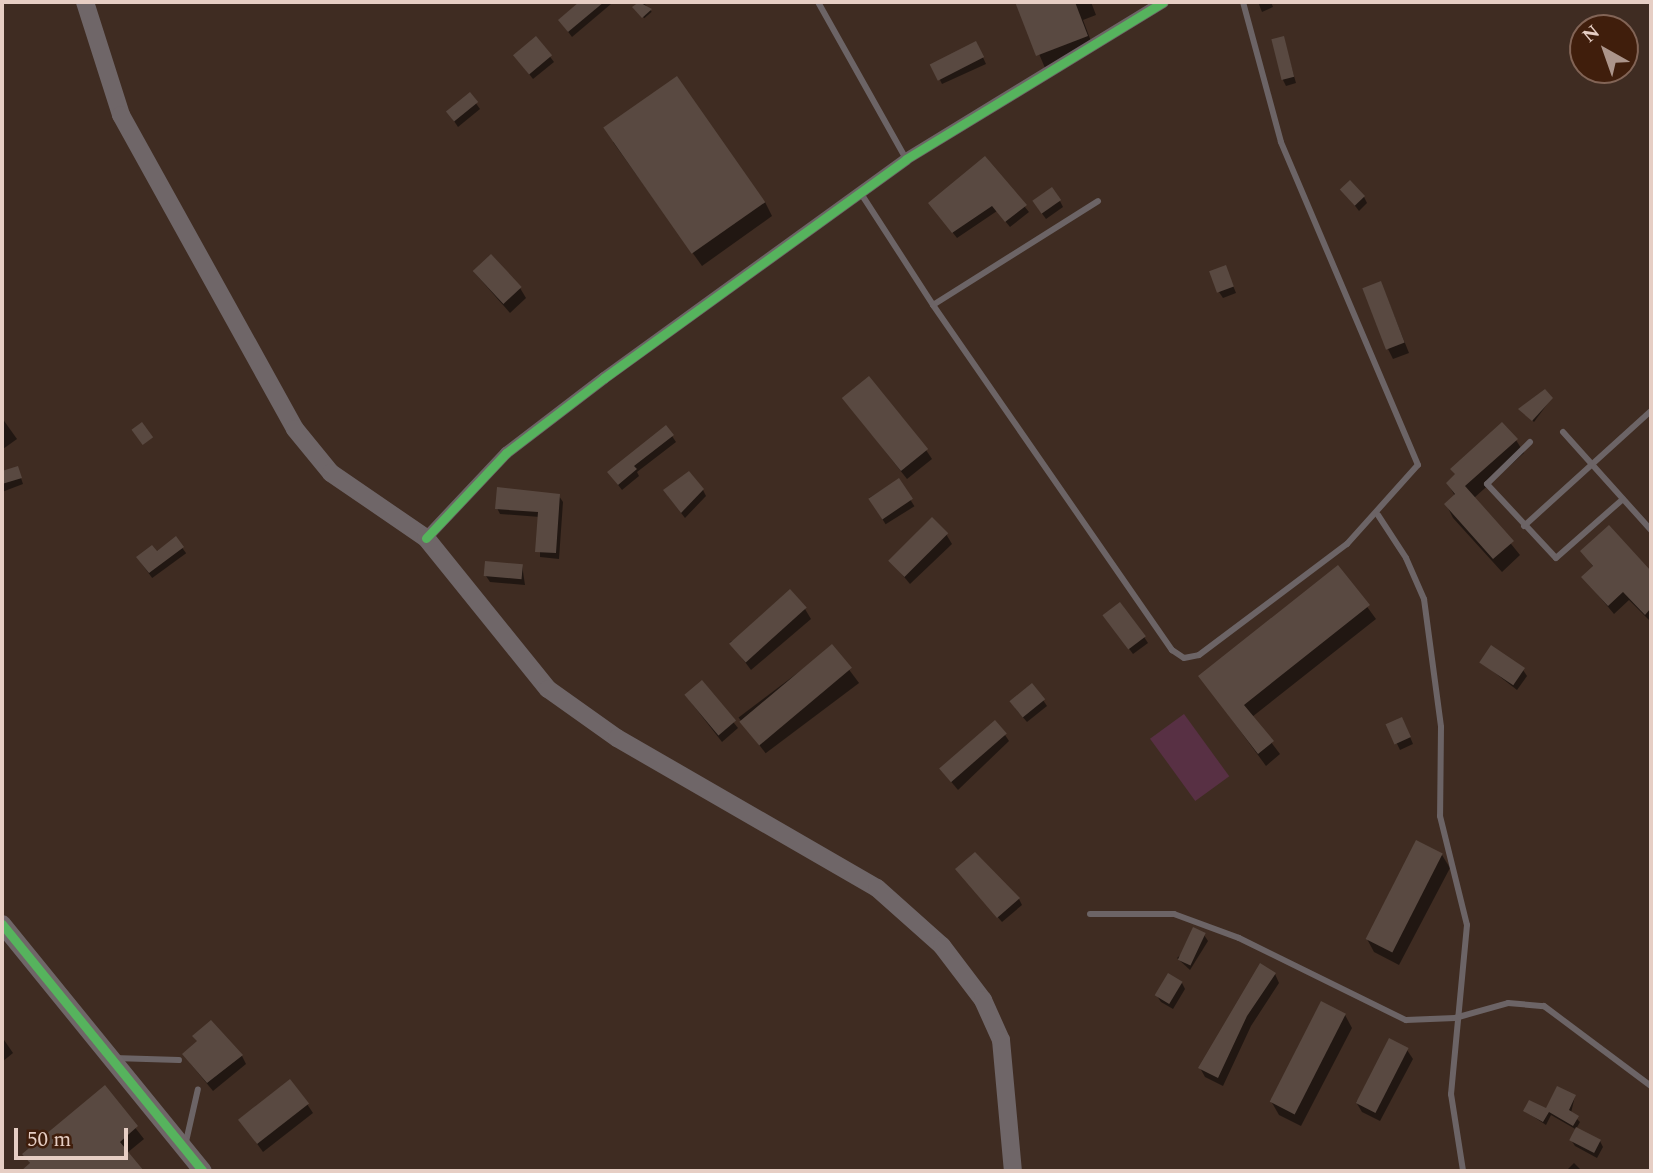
<!DOCTYPE html>
<html>
<head>
<meta charset="utf-8">
<style>
  body { margin:0 }
  #map { position:relative; width:1653px; height:1173px; overflow:hidden; background:#3f2c22; font-family:Spectral,serif }
  div>[style] { position:absolute }
  .green>* { inset:0; background:#583044; transform-origin:0 0 }
  .shadow>* { inset:0; background:#0007; transform-origin:0 0 }
  .building>* { inset:0; background:#594941; transform-origin:0 0 }
  .lane>* { height:6px; margin:-3px; padding:0 3px; transform-origin:3px; border-radius:3px; background:#6c6466 }
  .street>* { height:12px; margin:-6px; padding:0 6px; transform-origin:6px; border-radius:6px; background:#6c6466 }
  .secondary>* { height:18px; margin:-9px; padding:0 9px; transform-origin:9px; border-radius:9px; background:#6f6668 }
  .cycleway>* { height:9px; margin:-4.5px; padding:0 4.5px; transform-origin:4.5px; border-radius:4.5px; background:#56b35d }
  span { translate:-50% -50%; white-space:nowrap; text-align:center; line-height:1.15; -webkit-text-stroke:6px #401e0c; paint-order:stroke }
  .frame { position:absolute; inset:0; border:4px solid #e6cec4; pointer-events:none }
  .north { position:absolute; left:1569px; top:14px; width:70px; height:70px; box-sizing:border-box; background:#401e0c; border:2px solid #826456; border-radius:50%; rotate:320deg; font-size:19px; font-weight:700; line-height:28px; text-align:center; color:#e6cec4 }
  .north::after { content:''; display:block; margin:auto; width:24px; height:32px; background:#ac958b; clip-path:polygon(50% 0,100% 100%,50% 72%,0 100%) }
  .scale { position:absolute; left:14px; top:1128px; width:114px; height:32px; box-sizing:border-box; border:4px solid #e6cec4; border-top:0; padding-left:9px; font-size:21px; line-height:24px; white-space:nowrap; color:#e6cec4; -webkit-text-stroke:5px #401e0c; paint-order:stroke }
</style>
</head>
<body>
<div id="map">
  <div class="green">
    <div style="left:1184px;top:714px;width:77px;height:42px;rotate:54deg"></div>
  </div>
  <div class="shadow">
    <div style="clip-path:polygon(582px 2px,611px 4px,572px 37px,560px 21px)"></div>
    <div style="left:643px;top:2px;width:13px;height:10px;rotate:48deg"></div>
    <div style="clip-path:polygon(1017px 2px,1091px 2px,1096px 15px,1083px 20px,1094px 49px,1045px 68px)"></div>
    <div style="clip-path:polygon(1258px 2px,1271px 2px,1273px 7px,1262px 12px)"></div>
    <div style="clip-path:polygon(536px 38px,554px 62px,533px 79px,519px 61px)"></div>
    <div style="clip-path:polygon(1283px 38px,1296px 83px,1286px 86px,1283px 80px)"></div>
    <div style="clip-path:polygon(979px 49px,986px 64px,942px 84px,932px 64px)"></div>
    <div style="clip-path:polygon(470px 95px,480px 109px,458px 127px,452px 118px)"></div>
    <div style="clip-path:polygon(613px 142px,765px 202px,772px 216px,702px 266px)"></div>
    <div style="clip-path:polygon(985px 159px,1029px 212px,1010px 227px,997px 211px,957px 238px,934px 209px)"></div>
    <div style="clip-path:polygon(1342px 189px,1364px 197px,1367px 203px,1359px 211px)"></div>
    <div style="clip-path:polygon(1060px 201px,1063px 207px,1046px 219px,1038px 208px)"></div>
    <div style="clip-path:polygon(474px 272px,520px 288px,526px 298px,510px 313px)"></div>
    <div style="clip-path:polygon(1228px 273px,1236px 293px,1223px 298px,1219px 292px)"></div>
    <div style="clip-path:polygon(1385px 293px,1409px 353px,1393px 359px,1388px 349px)"></div>
    <div style="clip-path:polygon(844px 399px,926px 450px,932px 459px,907px 479px)"></div>
    <div style="clip-path:polygon(1551px 399px,1534px 422px,1522px 411px)"></div>
    <div style="clip-path:polygon(2px 418px,17px 439px,3px 449px,2px 446px)"></div>
    <div style="clip-path:polygon(672px 436px,676px 442px,637px 472px,639px 476px,622px 490px,609px 473px)"></div>
    <div style="clip-path:polygon(1516px 440px,1524px 453px,1474px 498px,1520px 555px,1502px 572px,1453px 518px,1446px 504px,1455px 496px,1448px 484px)"></div>
    <div style="clip-path:polygon(18px 469px,23px 484px,2px 492px,2px 473px)"></div>
    <div style="left:898px;top:480px;width:31px;height:34px;rotate:58deg"></div>
    <div style="clip-path:polygon(703px 490px,706px 496px,685px 518px,668px 496px)"></div>
    <div style="clip-path:polygon(559px 496px,563px 502px,559px 559px,540px 557px,540px 517px,500px 514px,497px 508px)"></div>
    <div style="clip-path:polygon(1608px 528px,1651px 573px,1651px 622px,1629px 600px,1614px 614px,1583px 577px,1594px 568px,1582px 551px)"></div>
    <div style="clip-path:polygon(946px 534px,952px 544px,910px 584px,890px 560px)"></div>
    <div style="left:175px;top:538px;width:19px;height:42px;rotate:54deg"></div>
    <div style="clip-path:polygon(522px 565px,525px 585px,490px 582px,486px 576px)"></div>
    <div style="clip-path:polygon(1338px 567px,1376px 619px,1252px 717px,1280px 754px,1266px 766px,1200px 676px)"></div>
    <div style="clip-path:polygon(805px 609px,811px 619px,751px 670px,730px 642px)"></div>
    <div style="clip-path:polygon(1108px 621px,1144px 637px,1148px 643px,1133px 654px)"></div>
    <div style="left:832px;top:647px;width:45px;height:117px;rotate:53deg"></div>
    <div style="clip-path:polygon(1481px 662px,1523px 670px,1527px 676px,1517px 690px)"></div>
    <div style="clip-path:polygon(702px 683px,738px 728px,722px 742px,690px 701px)"></div>
    <div style="clip-path:polygon(1043px 700px,1047px 706px,1027px 722px,1015px 708px)"></div>
    <div style="clip-path:polygon(1388px 725px,1405px 725px,1413px 744px,1400px 750px)"></div>
    <div style="clip-path:polygon(1005px 735px,1009px 741px,958px 790px,943px 772px)"></div>
    <div style="clip-path:polygon(1442px 855px,1450px 868px,1399px 965px,1374px 952px,1367px 939px)"></div>
    <div style="clip-path:polygon(957px 870px,1019px 899px,1022px 905px,1002px 922px)"></div>
    <div style="clip-path:polygon(1204px 935px,1208px 941px,1190px 970px,1177px 958px)"></div>
    <div style="clip-path:polygon(1275px 974px,1279px 983px,1251px 1026px,1223px 1086px,1205px 1077px,1200px 1068px)"></div>
    <div style="clip-path:polygon(1182px 983px,1185px 989px,1173px 1009px,1161px 1002px,1157px 996px)"></div>
    <div style="clip-path:polygon(1345px 1015px,1352px 1028px,1301px 1126px,1279px 1115px,1271px 1101px)"></div>
    <div style="clip-path:polygon(2px 1037px,13px 1053px,2px 1062px)"></div>
    <div style="clip-path:polygon(1407px 1050px,1413px 1059px,1380px 1121px,1362px 1112px,1356px 1102px)"></div>
    <div style="clip-path:polygon(242px 1056px,246px 1064px,213px 1091px,190px 1063px)"></div>
    <div style="clip-path:polygon(104px 1088px,144px 1139px,127px 1153px,142px 1171px,23px 1171px,31px 1165px,25px 1154px)"></div>
    <div style="clip-path:polygon(1575px 1096px,1571px 1113px,1580px 1122px,1576px 1129px,1600px 1141px,1603px 1147px,1597px 1158px,1575px 1146px,1571px 1140px,1577px 1130px,1551px 1115px,1546px 1125px,1525px 1111px,1547px 1110px)"></div>
    <div style="clip-path:polygon(307px 1104px,313px 1113px,263px 1152px,240px 1120px)"></div>
    <div style="clip-path:polygon(1574px 1163px,1582px 1171px,1566px 1171px)"></div>
  </div>
  <div class="building">
    <div style="clip-path:polygon(579px 2px,604px 2px,568px 32px,558px 20px)"></div>
    <div style="clip-path:polygon(639px 2px,652px 9px,642px 18px,632px 7px)"></div>
    <div style="clip-path:polygon(1015px 2px,1075px 2px,1088px 36px,1036px 56px)"></div>
    <div style="left:536px;top:36px;width:25px;height:30px;rotate:50deg"></div>
    <div style="left:1284px;top:36px;width:42px;height:13px;rotate:76deg"></div>
    <div style="left:976px;top:41px;width:18px;height:52px;rotate:63deg"></div>
    <div style="left:677px;top:76px;width:154px;height:90px;rotate:55deg"></div>
    <div style="left:470px;top:92px;width:13px;height:31px;rotate:51deg"></div>
    <div style="clip-path:polygon(985px 156px,1027px 205px,1005px 222px,992px 206px,952px 233px,928px 203px)"></div>
    <div style="left:1350px;top:180px;width:22px;height:14px;rotate:47deg"></div>
    <div style="left:1052px;top:187px;width:16px;height:24px;rotate:55deg"></div>
    <div style="left:491px;top:254px;width:45px;height:25px;rotate:47deg"></div>
    <div style="left:1226px;top:265px;width:23px;height:18px;rotate:70deg"></div>
    <div style="left:1381px;top:281px;width:66px;height:20px;rotate:69deg"></div>
    <div style="left:869px;top:376px;width:94px;height:35px;rotate:51deg"></div>
    <div style="clip-path:polygon(1545px 389px,1553px 398px,1532px 421px,1518px 409px)"></div>
    <div style="left:142px;top:422px;width:19px;height:13px;rotate:54deg"></div>
    <div style="clip-path:polygon(1502px 422px,1518px 439px,1465px 486px,1514px 541px,1493px 559px,1444px 504px,1455px 494px,1446px 483px,1455px 474px,1450px 469px)"></div>
    <div style="clip-path:polygon(666px 425px,674px 435px,634px 466px,637px 469px,618px 485px,607px 472px)"></div>
    <div style="clip-path:polygon(18px 466px,22px 478px,2px 484px,2px 471px)"></div>
    <div style="clip-path:polygon(689px 471px,704px 489px,681px 513px,663px 490px)"></div>
    <div style="left:899px;top:478px;width:25px;height:37px;rotate:56deg"></div>
    <div style="clip-path:polygon(497px 487px,560px 494px,556px 553px,535px 552px,538px 512px,495px 509px)"></div>
    <div style="left:932px;top:517px;width:23px;height:62px;rotate:45deg"></div>
    <div style="clip-path:polygon(1609px 525px,1651px 571px,1651px 608px,1645px 615px,1623px 592px,1608px 606px,1581px 577px,1593px 566px,1580px 551px)"></div>
    <div style="clip-path:polygon(176px 536px,184px 547px,149px 573px,136px 557px,152px 545px,157px 551px)"></div>
    <div style="left:485px;top:561px;width:38px;height:15px;rotate:5deg"></div>
    <div style="clip-path:polygon(1338px 565px,1370px 605px,1244px 705px,1274px 741px,1258px 754px,1198px 676px)"></div>
    <div style="left:790px;top:589px;width:25px;height:82px;rotate:48deg"></div>
    <div style="left:1120px;top:602px;width:43px;height:22px;rotate:53deg"></div>
    <div style="left:832px;top:644px;width:31px;height:121px;rotate:50deg"></div>
    <div style="left:1491px;top:645px;width:41px;height:21px;rotate:34deg"></div>
    <div style="left:702px;top:680px;width:53px;height:23px;rotate:50deg"></div>
    <div style="left:1032px;top:683px;width:21px;height:29px;rotate:51deg"></div>
    <div style="left:1402px;top:717px;width:22px;height:18px;rotate:66deg"></div>
    <div style="left:995px;top:720px;width:18px;height:74px;rotate:49deg"></div>
    <div style="left:1416px;top:840px;width:30px;height:111px;rotate:27deg"></div>
    <div style="clip-path:polygon(975px 852px,1020px 898px,997px 918px,955px 869px)"></div>
    <div style="left:1193px;top:927px;width:14px;height:36px;rotate:25deg"></div>
    <div style="clip-path:polygon(1260px 963px,1276px 973px,1247px 1016px,1218px 1078px,1198px 1068px)"></div>
    <div style="left:1168px;top:973px;width:17px;height:26px;rotate:31deg"></div>
    <div style="left:1321px;top:1001px;width:28px;height:113px;rotate:27deg"></div>
    <div style="clip-path:polygon(211px 1020px,243px 1055px,207px 1083px,182px 1054px,197px 1041px,192px 1036px)"></div>
    <div style="left:1389px;top:1038px;width:22px;height:73px;rotate:27deg"></div>
    <div style="left:290px;top:1079px;width:31px;height:66px;rotate:52deg"></div>
    <div style="clip-path:polygon(105px 1085px,138px 1126px,120px 1142px,144px 1171px,21px 1171px,30px 1163px,22px 1154px)"></div>
    <div style="clip-path:polygon(1557px 1086px,1576px 1095px,1569px 1110px,1579px 1116px,1573px 1126px,1549px 1112px,1543px 1122px,1523px 1111px,1529px 1100px,1546px 1108px)"></div>
    <div style="left:1576px;top:1127px;width:28px;height:15px;rotate:27deg"></div>
  </div>
  <div class="lane">
    <div style="left:818px;top:2px;width:180px;rotate:60.7deg"></div>
    <div style="left:860px;top:192px;width:135px;rotate:57.1deg"></div>
    <div style="left:933px;top:305px;width:420px;rotate:55.3deg"></div>
    <div style="left:1172px;top:650px;width:14px;rotate:34deg"></div>
    <div style="left:1184px;top:658px;width:15px;rotate:-11deg"></div>
    <div style="left:1199px;top:655px;width:185px;rotate:-36.9deg"></div>
    <div style="left:1347px;top:544px;width:106px;rotate:-48.1deg"></div>
    <div style="left:1418px;top:465px;width:351px;rotate:-113deg"></div>
    <div style="left:1281px;top:142px;width:145px;rotate:-105.2deg"></div>
    <div style="left:933px;top:305px;width:195px;rotate:-32.2deg"></div>
    <div style="left:1563px;top:432px;width:132px;rotate:48.1deg"></div>
    <div style="left:1530px;top:442px;width:60px;rotate:135.7deg"></div>
    <div style="left:1487px;top:484px;width:101px;rotate:47deg"></div>
    <div style="left:1556px;top:558px;width:89px;rotate:-41.4deg"></div>
    <div style="left:1378px;top:515px;width:51px;rotate:56.9deg"></div>
    <div style="left:1406px;top:558px;width:45px;rotate:66.3deg"></div>
    <div style="left:1424px;top:599px;width:129px;rotate:82.4deg"></div>
    <div style="left:1441px;top:727px;width:89px;rotate:90.6deg"></div>
    <div style="left:1440px;top:816px;width:112px;rotate:76.1deg"></div>
    <div style="left:1467px;top:925px;width:170px;rotate:95.4deg"></div>
    <div style="left:1451px;top:1094px;width:78px;rotate:81.1deg"></div>
    <div style="left:1524px;top:526px;width:171px;rotate:-42.2deg"></div>
    <div style="left:1090px;top:914px;width:84px"></div>
    <div style="left:1174px;top:914px;width:69px;rotate:20.3deg"></div>
    <div style="left:1239px;top:938px;width:186px;rotate:26.2deg"></div>
    <div style="left:1406px;top:1020px;width:49px;rotate:-2.3deg"></div>
    <div style="left:1455px;top:1018px;width:55px;rotate:-15.8deg"></div>
    <div style="left:1508px;top:1003px;width:36px;rotate:5deg"></div>
    <div style="left:1544px;top:1006px;width:134px;rotate:36.8deg"></div>
    <div style="left:114px;top:1058px;width:65px;rotate:1.8deg"></div>
    <div style="left:185px;top:1146px;width:58px;rotate:-77.2deg"></div>
  </div>
  <div class="street">
    <div style="left:426px;top:538px;width:117px;rotate:-46.7deg"></div>
    <div style="left:506px;top:453px;width:123px;rotate:-37.4deg"></div>
    <div style="left:604px;top:378px;width:373px;rotate:-35.9deg"></div>
    <div style="left:906px;top:159px;width:301px;rotate:-31.4deg"></div>
  </div>
  <div class="secondary">
    <div style="left:85px;top:2px;width:119px;rotate:72.3deg"></div>
    <div style="left:121px;top:115px;width:359px;rotate:61deg"></div>
    <div style="left:295px;top:429px;width:57px;rotate:50.7deg"></div>
    <div style="left:331px;top:473px;width:115px;rotate:34.4deg"></div>
    <div style="left:426px;top:538px;width:194px;rotate:51.1deg"></div>
    <div style="left:548px;top:689px;width:85px;rotate:35.4deg"></div>
    <div style="left:617px;top:738px;width:300px;rotate:30deg"></div>
    <div style="left:877px;top:888px;width:87px;rotate:41.7deg"></div>
    <div style="left:942px;top:946px;width:68px;rotate:52.8deg"></div>
    <div style="left:983px;top:1000px;width:44px;rotate:65.8deg"></div>
    <div style="left:1001px;top:1040px;width:132px;rotate:84.8deg"></div>
    <div style="left:2px;top:924px;width:318px;rotate:50.9deg"></div>
  </div>
  <div class="cycleway">
    <div style="left:426px;top:538px;width:117px;rotate:-46.7deg"></div>
    <div style="left:506px;top:453px;width:123px;rotate:-37.4deg"></div>
    <div style="left:604px;top:378px;width:373px;rotate:-35.9deg"></div>
    <div style="left:906px;top:159px;width:301px;rotate:-31.4deg"></div>
    <div style="left:2px;top:924px;width:318px;rotate:50.9deg"></div>
  </div>
  <div class="frame"></div>
  <div class="north">N</div>
  <div class="scale">50 m</div>
</div>
</body>
</html>
